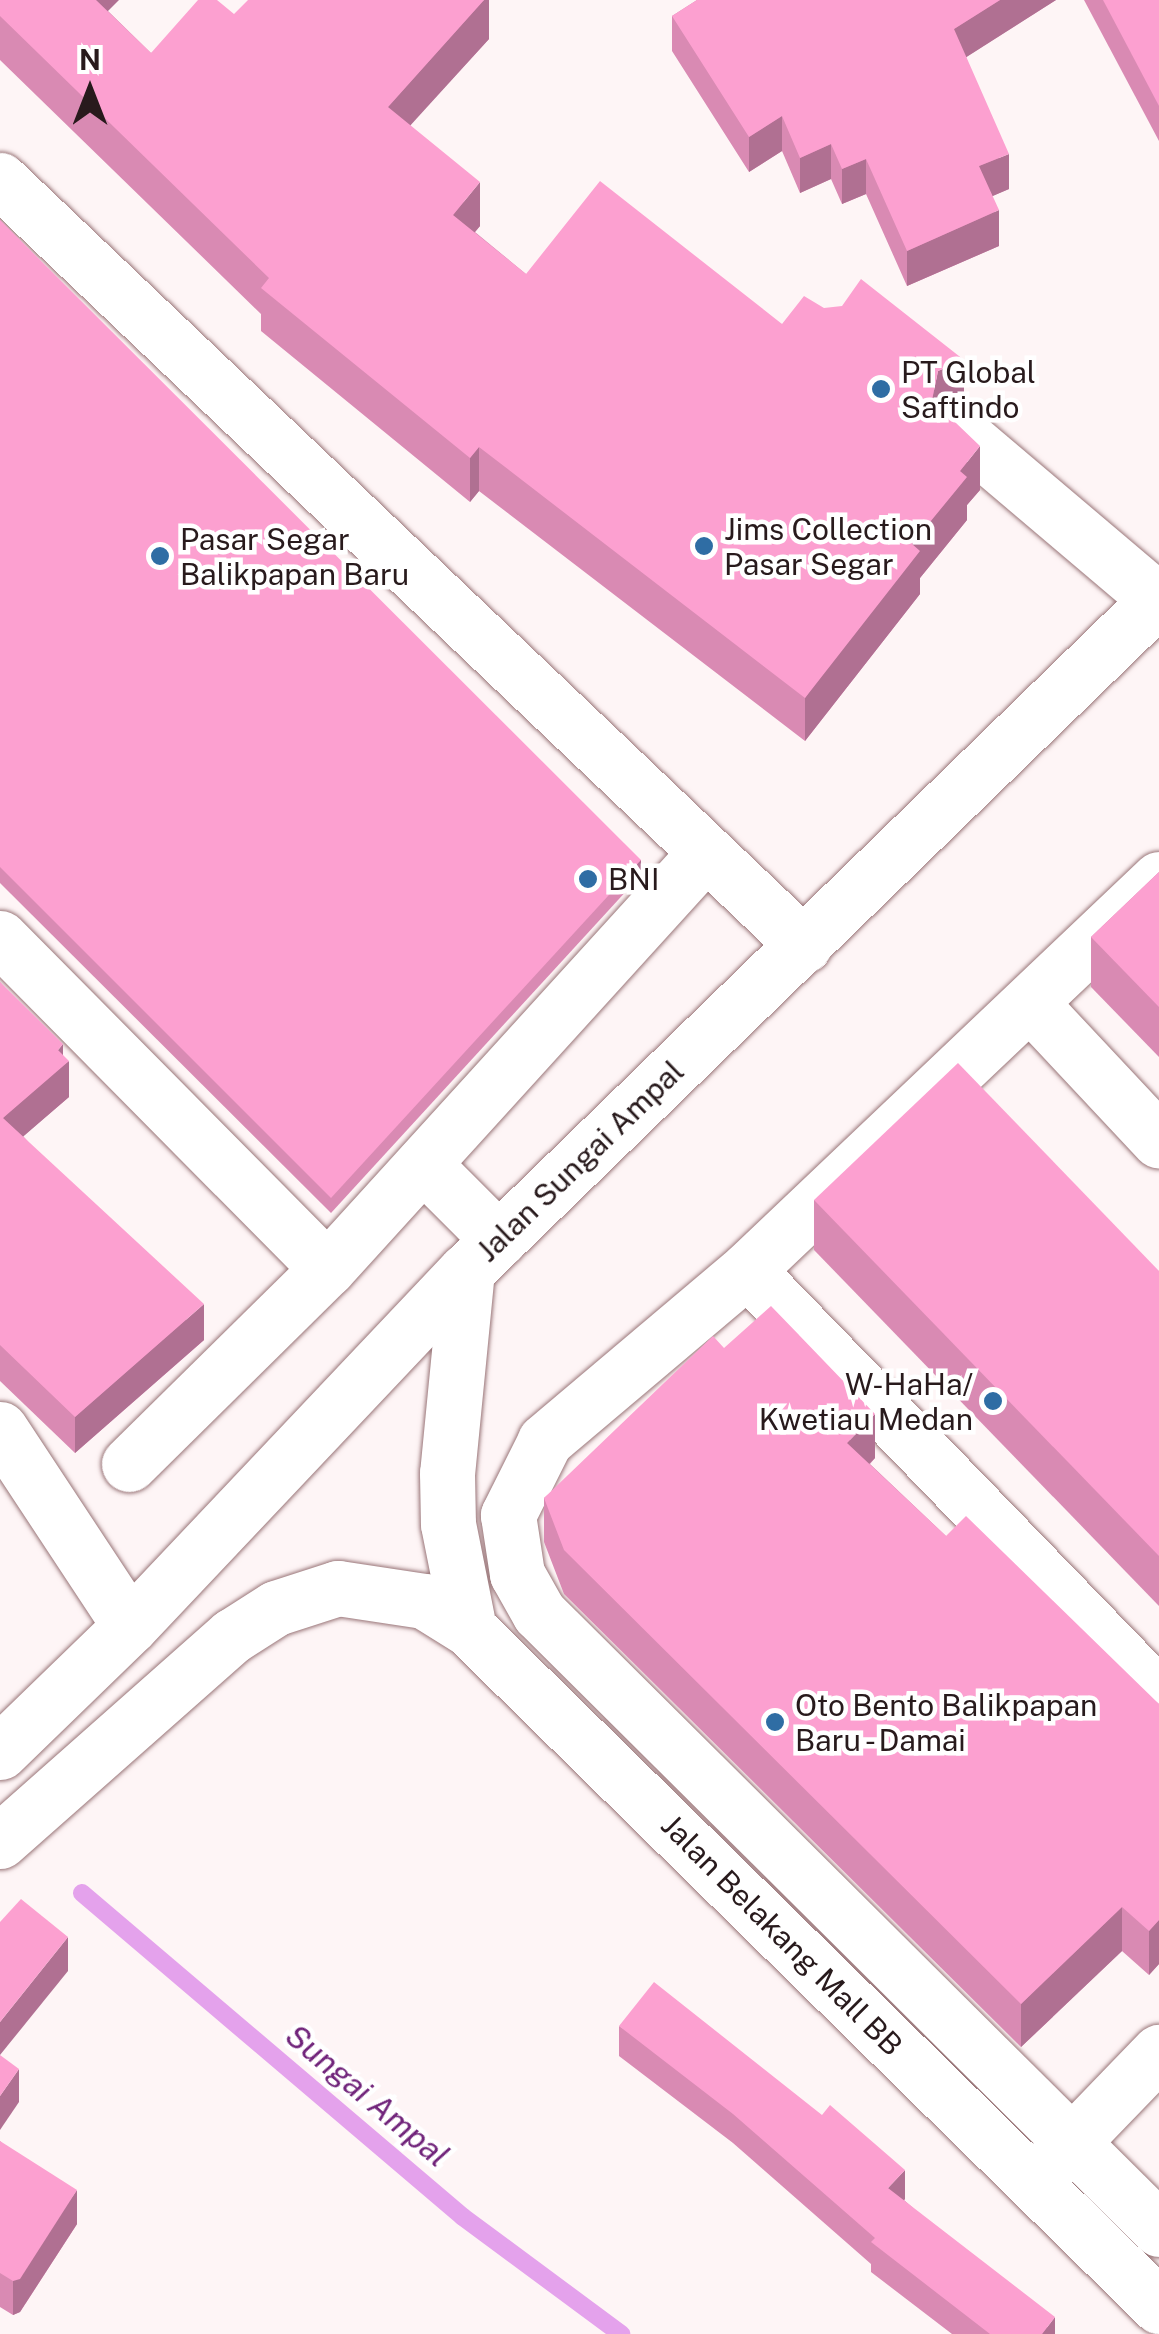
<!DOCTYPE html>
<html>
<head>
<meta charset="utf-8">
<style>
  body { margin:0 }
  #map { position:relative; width:1159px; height:2334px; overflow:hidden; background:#fef5f6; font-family:"Public Sans",sans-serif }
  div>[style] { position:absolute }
  .stream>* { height:18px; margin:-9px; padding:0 9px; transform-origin:9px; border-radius:9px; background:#e4a2ec }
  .roads { filter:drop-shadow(0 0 2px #997578) drop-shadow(0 0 2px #997578) }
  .minor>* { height:55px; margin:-27.5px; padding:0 27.5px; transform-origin:27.5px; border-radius:27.5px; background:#fff }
  .major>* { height:55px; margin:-27.5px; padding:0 27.5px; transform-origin:27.5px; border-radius:27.5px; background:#fff }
  .wall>* { inset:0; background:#d98ab3 }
  .shaded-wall>* { inset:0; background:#b07092; transform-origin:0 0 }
  .building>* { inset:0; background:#fca0d0 }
  .dots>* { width:28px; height:28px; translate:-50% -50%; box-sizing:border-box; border:5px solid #fff; border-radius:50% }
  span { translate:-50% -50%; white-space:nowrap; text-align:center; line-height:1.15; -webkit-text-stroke:9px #fff; paint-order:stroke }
  .poi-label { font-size:30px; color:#281a1c }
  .left { translate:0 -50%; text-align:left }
  .right { translate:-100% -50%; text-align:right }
  .street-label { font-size:30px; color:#281a1c }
  .water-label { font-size:32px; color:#70237a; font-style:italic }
  .north { position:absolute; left:40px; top:40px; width:100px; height:100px; -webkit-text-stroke:8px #fff; paint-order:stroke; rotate:0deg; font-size:28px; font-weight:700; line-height:40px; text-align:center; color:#281a1c }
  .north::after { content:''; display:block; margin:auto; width:35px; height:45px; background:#281a1c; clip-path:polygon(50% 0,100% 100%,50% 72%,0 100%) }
</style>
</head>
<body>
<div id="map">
  <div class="stream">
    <div style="left:82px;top:1893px;width:500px;rotate:40.38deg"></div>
    <div style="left:463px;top:2217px;width:197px;rotate:36.5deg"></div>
  </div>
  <div class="roads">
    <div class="minor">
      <div style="left:0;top:180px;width:1110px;rotate:43.58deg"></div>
      <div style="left:962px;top:434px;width:257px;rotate:40.3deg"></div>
      <div style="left:1159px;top:879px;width:568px;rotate:136.5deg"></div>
      <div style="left:747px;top:1270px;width:265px;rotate:139.8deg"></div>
      <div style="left:545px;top:1441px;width:83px;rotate:116.6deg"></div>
      <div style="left:508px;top:1515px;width:60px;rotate:81.3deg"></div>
      <div style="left:517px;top:1574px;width:45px;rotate:60.6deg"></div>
      <div style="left:539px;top:1613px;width:874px;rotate:44.81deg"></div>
      <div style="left:0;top:938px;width:465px;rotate:45.3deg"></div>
      <div style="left:327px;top:1269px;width:563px;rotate:-47.73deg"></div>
      <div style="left:1031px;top:1004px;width:187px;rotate:46.9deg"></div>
      <div style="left:423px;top:1164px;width:107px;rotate:45deg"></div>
      <div style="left:747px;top:1270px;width:593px;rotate:45.96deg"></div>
      <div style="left:0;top:1429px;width:236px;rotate:56.6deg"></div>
      <div style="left:129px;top:1464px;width:278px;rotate:-44.6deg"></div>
      <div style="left:1043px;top:2172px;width:167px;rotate:-46deg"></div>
    </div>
    <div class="major">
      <div style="left:467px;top:1270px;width:204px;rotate:95.6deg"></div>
      <div style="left:447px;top:1473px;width:51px;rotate:88.9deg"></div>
      <div style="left:448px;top:1524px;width:107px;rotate:78.7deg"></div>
      <div style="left:0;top:1752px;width:181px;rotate:-44.1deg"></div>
      <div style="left:130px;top:1626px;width:490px;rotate:-46.6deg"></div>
      <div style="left:467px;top:1270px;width:965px;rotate:-44.16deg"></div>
      <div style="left:0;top:1841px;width:310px;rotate:-41.5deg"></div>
      <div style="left:232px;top:1636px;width:52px;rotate:-32.5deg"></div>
      <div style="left:276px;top:1608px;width:65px;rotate:-17.9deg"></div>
      <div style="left:338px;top:1588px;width:87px;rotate:8.6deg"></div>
      <div style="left:424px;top:1601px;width:53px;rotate:31.9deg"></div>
      <div style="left:469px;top:1629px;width:967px;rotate:44.46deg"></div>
    </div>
  </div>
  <div class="wall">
    <div style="clip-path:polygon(0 0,108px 11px,151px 53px,234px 14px,489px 0,489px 39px,410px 125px,480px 226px,475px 232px,526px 274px,782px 324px,964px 403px,944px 412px,980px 490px,967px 505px,967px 520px,920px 578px,920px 594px,805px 741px,479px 491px,470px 502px,261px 331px,261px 314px,0 60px)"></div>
    <div style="clip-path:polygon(697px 0,1056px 0,966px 57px,1009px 189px,992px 196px,999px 246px,907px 286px,866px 194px,842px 204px,831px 179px,800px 193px,782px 151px,749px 172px,672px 51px,672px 16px)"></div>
    <div style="clip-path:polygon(1084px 0,1159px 0,1159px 141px)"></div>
    <div style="clip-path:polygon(0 220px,641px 875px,331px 1213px,0 883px)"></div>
    <div style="clip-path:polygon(1159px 872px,1159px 1057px,1091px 987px,1091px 937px)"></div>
    <div style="clip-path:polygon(0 982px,63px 1055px,69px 1097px,23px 1136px,204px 1340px,75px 1453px,0 1381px)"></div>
    <div style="clip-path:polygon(814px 1200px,1159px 1271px,1159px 1606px,814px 1250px)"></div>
    <div style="clip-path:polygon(724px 1348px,875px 1458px,870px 1464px,946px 1536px,1159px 1704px,1159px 1964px,1149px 1975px,1122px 1951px,1021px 2047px,564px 1594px,544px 1542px,544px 1498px)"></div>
    <div style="clip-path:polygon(619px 2026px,905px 2199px,904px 2200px,1055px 2334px,952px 2334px,871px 2272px,871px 2264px,733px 2143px,619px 2056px)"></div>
    <div style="clip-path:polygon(0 2141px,77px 2224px,20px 2312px,13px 2315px,0 2307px)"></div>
  </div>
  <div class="shaded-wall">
    <div style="clip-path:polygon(86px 0,119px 0,86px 33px)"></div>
    <div style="clip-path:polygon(484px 0,489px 0,489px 39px,388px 150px,388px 107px)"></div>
    <div style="clip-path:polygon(1000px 0,1056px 0,954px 65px,954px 29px)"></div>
    <div style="clip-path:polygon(782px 116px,782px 151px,749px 172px,749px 137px)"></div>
    <div style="clip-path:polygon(831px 144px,831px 179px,800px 193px,800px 158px)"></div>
    <div style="clip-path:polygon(1009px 154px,1009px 189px,979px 202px,979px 166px)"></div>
    <div style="clip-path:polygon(866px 159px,866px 194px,842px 204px,842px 169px)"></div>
    <div style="clip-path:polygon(480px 182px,480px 226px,453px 258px,453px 215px)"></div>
    <div style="clip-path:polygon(999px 210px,999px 246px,907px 286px,907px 251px)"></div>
    <div style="clip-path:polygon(964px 360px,964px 403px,938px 415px,932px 400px,938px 371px)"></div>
    <div style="clip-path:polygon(980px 446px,980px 490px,967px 505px,967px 520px,920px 578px,920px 594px,805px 741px,805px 698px,912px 544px,960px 471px)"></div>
    <div style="clip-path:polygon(479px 447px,479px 491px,470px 502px,470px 458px)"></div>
    <div style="left:641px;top:860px;width:15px;height:459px;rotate:90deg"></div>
    <div style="clip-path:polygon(63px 1044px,63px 1065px,69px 1061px,69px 1097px,3px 1154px,3px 1118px)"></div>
    <div style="clip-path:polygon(204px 1304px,204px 1340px,75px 1453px,75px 1417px)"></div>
    <div style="clip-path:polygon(875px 1414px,875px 1458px,847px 1486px,847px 1443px)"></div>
    <div style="clip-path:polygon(1122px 1907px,1122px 1951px,1021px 2047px,1021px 2004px)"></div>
    <div style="clip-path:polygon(1159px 1920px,1159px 1964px,1149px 1975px,1149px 1931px)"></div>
    <div style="clip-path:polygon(68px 1937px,68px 1971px,0 2055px,0 2022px)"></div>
    <div style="clip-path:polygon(19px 2069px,19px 2102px,0 2130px,0 2096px)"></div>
    <div style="clip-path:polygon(905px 2170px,905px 2199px,888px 2217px,888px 2188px)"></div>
    <div style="clip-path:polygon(77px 2190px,77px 2224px,20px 2312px,13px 2315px,13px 2281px)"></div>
    <div style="clip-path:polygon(1055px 2317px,1055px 2334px,1042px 2334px)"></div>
  </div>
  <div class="building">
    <div style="clip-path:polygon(0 0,96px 0,151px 53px,198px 0,217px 0,234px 14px,248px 0,484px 0,388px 107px,480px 182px,453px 215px,526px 274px,600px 181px,782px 324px,804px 296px,824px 308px,842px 306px,861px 279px,964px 360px,938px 371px,932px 400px,980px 446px,960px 471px,967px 477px,912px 544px,920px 551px,805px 698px,479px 447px,470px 458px,261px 288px,269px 278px,0 16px)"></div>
    <div style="clip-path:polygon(697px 0,1000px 0,954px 29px,1009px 154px,979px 166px,999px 210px,907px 251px,866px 159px,842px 169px,831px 144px,800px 158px,782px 116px,749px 137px,672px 16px)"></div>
    <div style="clip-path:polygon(1103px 0,1159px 0,1159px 106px)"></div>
    <div style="clip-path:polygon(0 220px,641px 860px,331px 1198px,0 867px)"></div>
    <div style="clip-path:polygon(1159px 872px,1159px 1007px,1091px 937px)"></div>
    <div style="clip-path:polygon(0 982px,63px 1044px,58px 1050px,69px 1061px,3px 1118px,204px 1304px,75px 1417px,0 1345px)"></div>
    <div style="clip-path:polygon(958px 1063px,1159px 1271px,1159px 1556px,814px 1200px)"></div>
    <div style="clip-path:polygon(771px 1306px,875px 1414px,847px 1443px,946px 1536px,966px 1516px,1159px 1704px,1159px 1920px,1149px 1931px,1122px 1907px,1021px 2004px,564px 1550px,544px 1498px,713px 1336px,724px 1348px)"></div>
    <div style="clip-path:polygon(21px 1899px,68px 1937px,0 2022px,0 1922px)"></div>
    <div style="clip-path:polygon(654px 1982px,822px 2115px,830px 2105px,905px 2170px,888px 2188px,1055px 2317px,1042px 2334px,990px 2334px,871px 2242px,875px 2238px,733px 2114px,619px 2026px)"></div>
    <div style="clip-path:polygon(0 2055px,19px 2069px,0 2096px)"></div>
    <div style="clip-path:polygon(0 2141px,77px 2190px,20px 2279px,13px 2281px,0 2273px)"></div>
  </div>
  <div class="dots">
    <div style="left:881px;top:389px;background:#2f6da4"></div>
    <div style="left:704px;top:546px;background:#2f6da4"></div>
    <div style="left:160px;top:556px;background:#2f6da4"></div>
    <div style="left:588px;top:879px;background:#2f6da4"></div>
    <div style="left:993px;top:1401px;background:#2f6da4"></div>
    <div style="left:775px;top:1722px;background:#2f6da4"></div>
  </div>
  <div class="poi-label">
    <span class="left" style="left:901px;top:389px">PT Global<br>Saftindo</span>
    <span class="left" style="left:724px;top:546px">Jims Collection<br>Pasar Segar</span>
    <span class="left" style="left:180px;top:556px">Pasar Segar<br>Balikpapan Baru</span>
    <span class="left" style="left:608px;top:879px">BNI</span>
    <span class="right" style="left:973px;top:1401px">W-HaHa/<br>Kwetiau Medan</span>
    <span class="left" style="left:795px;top:1722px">Oto Bento Balikpapan<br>Baru - Damai</span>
  </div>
  <div class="street-label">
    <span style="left:580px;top:1161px;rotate:-44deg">Jalan Sungai Ampal</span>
    <span style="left:782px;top:1935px;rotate:45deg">Jalan Belakang Mall BB</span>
  </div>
  <div class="water-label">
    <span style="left:367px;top:2096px;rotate:40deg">Sungai Ampal</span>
  </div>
  <div class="north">N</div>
</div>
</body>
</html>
